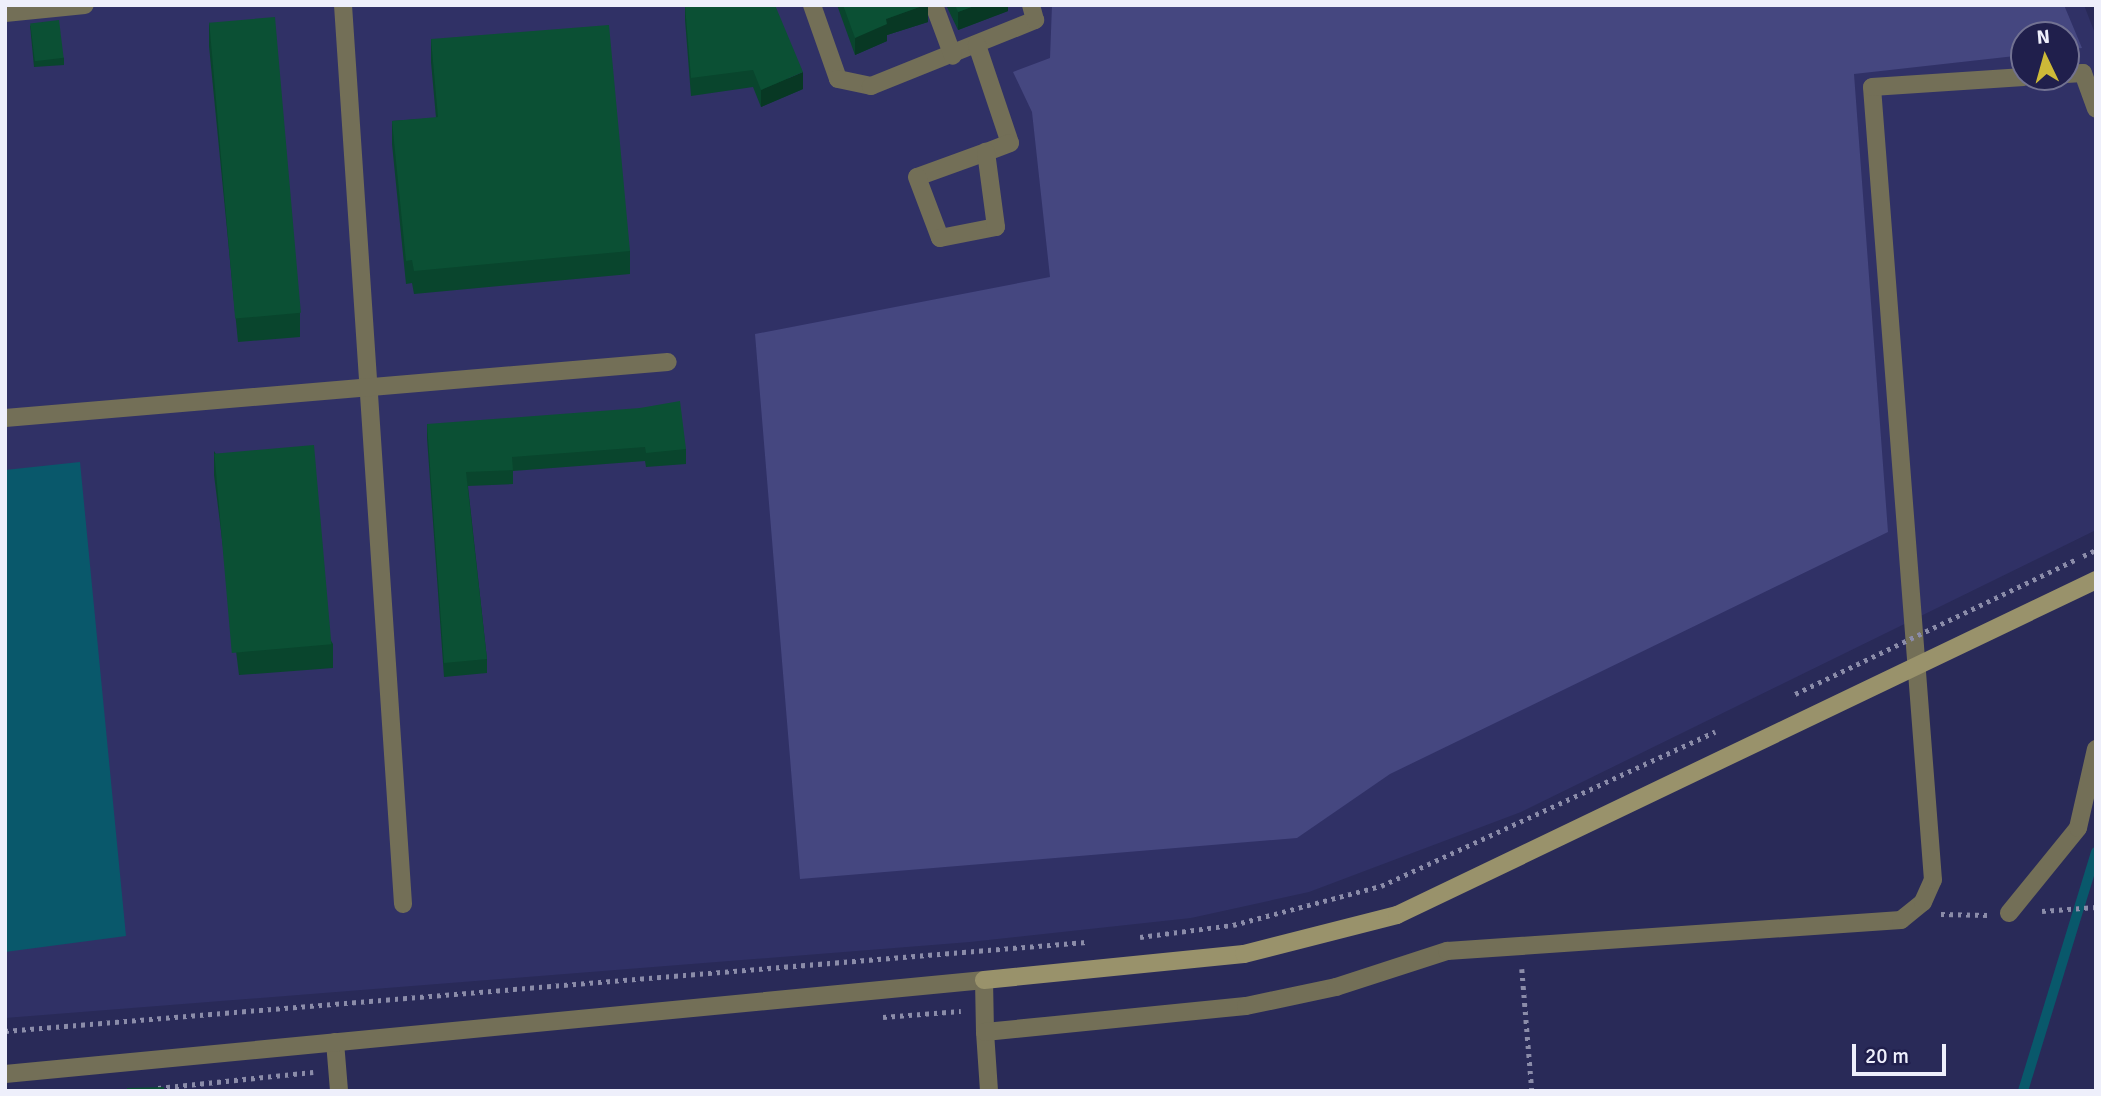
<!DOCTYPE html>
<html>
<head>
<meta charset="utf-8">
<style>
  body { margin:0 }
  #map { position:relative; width:2101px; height:1096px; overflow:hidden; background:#292a58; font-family:Signika,sans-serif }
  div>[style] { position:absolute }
  .built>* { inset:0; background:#303166 }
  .green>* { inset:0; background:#454780 }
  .water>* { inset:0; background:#09586b }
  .stream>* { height:10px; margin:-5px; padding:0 5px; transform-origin:5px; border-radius:5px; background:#09586b }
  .path>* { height:4.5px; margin-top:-2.25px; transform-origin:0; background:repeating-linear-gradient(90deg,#8b8ca9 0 3.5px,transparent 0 8.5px) }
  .lane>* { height:18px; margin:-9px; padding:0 9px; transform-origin:9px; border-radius:9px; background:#736f57 }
  .street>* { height:18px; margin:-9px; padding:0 9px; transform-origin:9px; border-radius:9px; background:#736f57 }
  .secondary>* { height:18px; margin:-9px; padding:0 9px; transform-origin:9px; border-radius:9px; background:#99926b }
  .path-bridge>* { height:4.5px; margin-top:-2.25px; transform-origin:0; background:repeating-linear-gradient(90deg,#8b8ca9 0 3.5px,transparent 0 8.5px) }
  .secondary-bridge>* { height:18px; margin:-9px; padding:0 9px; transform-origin:9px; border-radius:9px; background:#99926b }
  .wall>* { inset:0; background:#09452d }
  .shaded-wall>* { inset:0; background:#083824 }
  .building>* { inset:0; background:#0b5034; transform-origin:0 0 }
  span { translate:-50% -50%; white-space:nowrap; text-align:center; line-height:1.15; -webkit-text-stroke:6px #201f4c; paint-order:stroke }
  .frame { position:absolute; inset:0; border:7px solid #eeeffb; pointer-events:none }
  .north { position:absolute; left:2010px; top:21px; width:70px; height:70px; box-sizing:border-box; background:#201f4c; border:2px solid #727292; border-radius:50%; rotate:355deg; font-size:19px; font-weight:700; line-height:28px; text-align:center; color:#eeeffb }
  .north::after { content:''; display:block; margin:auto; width:24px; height:32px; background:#cdb938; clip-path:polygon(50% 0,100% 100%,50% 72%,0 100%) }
  .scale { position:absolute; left:1852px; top:1044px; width:94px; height:32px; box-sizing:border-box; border:4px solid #eeeffb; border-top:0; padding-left:9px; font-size:21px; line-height:24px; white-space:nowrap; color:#eeeffb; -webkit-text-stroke:5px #201f4c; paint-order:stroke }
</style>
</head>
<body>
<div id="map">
  <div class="built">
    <div style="clip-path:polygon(evenodd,5px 5px,2084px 5px,2096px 36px,2096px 530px,1521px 812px,1309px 892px,1191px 918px,970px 942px,5px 1018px,5px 5px,2024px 35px,2066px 35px,2066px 77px,2024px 77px,2024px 35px)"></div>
  </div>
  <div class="green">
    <div style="clip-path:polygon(1052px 5px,2064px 5px,2082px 48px,2066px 50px,2066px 35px,2024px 35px,2024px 55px,1854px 74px,1888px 532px,1390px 774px,1297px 838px,800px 879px,755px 334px,1050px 277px,1032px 112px,1013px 72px,1050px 58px)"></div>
  </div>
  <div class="water">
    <div style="clip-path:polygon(80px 462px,126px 936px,5px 952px,5px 470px)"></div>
  </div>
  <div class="stream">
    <div style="left:2023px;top:1091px;width:250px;rotate:-73deg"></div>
  </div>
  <div class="path">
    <div style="left:2042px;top:911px;width:54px;rotate:-4.2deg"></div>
    <div style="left:1941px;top:914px;width:47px;rotate:1.2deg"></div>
    <div style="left:1140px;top:937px;width:94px;rotate:-7.4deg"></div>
    <div style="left:1522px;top:969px;width:122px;rotate:85.3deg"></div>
    <div style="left:883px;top:1017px;width:78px;rotate:-4.4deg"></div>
    <div style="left:5px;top:1031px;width:1085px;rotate:-4.71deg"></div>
    <div style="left:158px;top:1088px;width:156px;rotate:-5.9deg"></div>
  </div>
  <div class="lane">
    <div style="left:343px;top:5px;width:901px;rotate:86.18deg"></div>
    <div style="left:812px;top:5px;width:78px;rotate:70.6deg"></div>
    <div style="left:838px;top:79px;width:34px;rotate:12deg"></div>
    <div style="left:871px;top:86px;width:177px;rotate:-21.9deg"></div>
    <div style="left:1035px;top:20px;width:16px;rotate:-105deg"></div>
    <div style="left:934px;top:5px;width:54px;rotate:69.6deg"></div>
    <div style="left:5px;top:13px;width:80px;rotate:-5.7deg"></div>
    <div style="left:977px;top:45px;width:103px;rotate:71.4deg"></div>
    <div style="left:1010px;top:143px;width:26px;rotate:159deg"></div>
    <div style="left:986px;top:152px;width:73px;rotate:160.1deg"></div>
    <div style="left:917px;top:177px;width:65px;rotate:69.3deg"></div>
    <div style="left:940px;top:238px;width:57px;rotate:-11.1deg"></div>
    <div style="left:996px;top:227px;width:76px;rotate:-97.6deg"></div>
    <div style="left:5px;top:418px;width:665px;rotate:-4.83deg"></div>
  </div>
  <div class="street">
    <div style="left:2066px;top:74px;width:17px;rotate:-3deg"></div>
    <div style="left:2083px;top:73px;width:38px;rotate:70deg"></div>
    <div style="left:2009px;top:913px;width:109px;rotate:-50.9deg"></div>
    <div style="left:2078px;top:828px;width:81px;rotate:-77.2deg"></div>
    <div style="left:985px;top:1032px;width:59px;rotate:86.1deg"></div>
    <div style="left:335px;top:1042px;width:49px;rotate:85.3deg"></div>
    <div style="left:5px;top:1074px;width:984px;rotate:-5.48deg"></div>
    <div style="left:984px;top:980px;width:52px;rotate:88.9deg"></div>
    <div style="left:985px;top:1032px;width:262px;rotate:-5.7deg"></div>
    <div style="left:1246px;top:1006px;width:92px;rotate:-11.9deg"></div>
    <div style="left:1336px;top:987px;width:117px;rotate:-18deg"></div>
    <div style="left:1447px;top:951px;width:455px;rotate:-3.9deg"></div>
    <div style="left:1901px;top:920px;width:28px;rotate:-39deg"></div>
    <div style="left:1923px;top:902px;width:24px;rotate:-66deg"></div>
    <div style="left:1933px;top:880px;width:795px;rotate:-94.4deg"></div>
    <div style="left:1872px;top:87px;width:152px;rotate:-3.8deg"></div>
  </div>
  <div class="secondary">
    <div style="left:984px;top:980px;width:261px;rotate:-5.7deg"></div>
  </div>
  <div class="path-bridge">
    <div style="left:2083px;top:556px;width:14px;rotate:-25deg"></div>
    <div style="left:1795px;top:694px;width:310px;rotate:-25.6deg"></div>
    <div style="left:1233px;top:925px;width:153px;rotate:-14.8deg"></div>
    <div style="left:1381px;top:886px;width:368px;rotate:-24.8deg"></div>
  </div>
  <div class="secondary-bridge">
    <div style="left:1244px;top:954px;width:158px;rotate:-14.3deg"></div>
    <div style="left:1397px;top:915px;width:775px;rotate:-25.61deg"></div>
  </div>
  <div class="wall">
    <div style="clip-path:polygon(685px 5px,803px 89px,761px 107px,753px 87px,691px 96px,685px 20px)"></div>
    <div style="clip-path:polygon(837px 5px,928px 5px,928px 22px,887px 35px,887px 41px,855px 55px)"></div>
    <div style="clip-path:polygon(946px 5px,1008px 5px,1008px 11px,958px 30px)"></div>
    <div style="clip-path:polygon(209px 22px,300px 313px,300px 337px,238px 342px,209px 46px)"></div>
    <div style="clip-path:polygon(30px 25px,64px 58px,64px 65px,34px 67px)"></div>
    <div style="clip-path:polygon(431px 39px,630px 251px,630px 274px,414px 294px,412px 283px,406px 284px,392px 144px,392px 121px,436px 118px,431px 62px)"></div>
    <div style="clip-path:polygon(427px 424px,686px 449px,686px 464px,646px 467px,645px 461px,513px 471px,513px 484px,468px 486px,487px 659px,487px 673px,444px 677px,427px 438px)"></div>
    <div style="clip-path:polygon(214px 451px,333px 644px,333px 668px,239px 675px,214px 475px)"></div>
  </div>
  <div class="shaded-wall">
    <div style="clip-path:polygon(925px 5px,928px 5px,928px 22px,887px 35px,887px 41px,855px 55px,855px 38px,886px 19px)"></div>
    <div style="clip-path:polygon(977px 5px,1008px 5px,1008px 11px,958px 30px,958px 12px)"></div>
    <div style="clip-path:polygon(803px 72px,803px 89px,761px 107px,761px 90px)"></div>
  </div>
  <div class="building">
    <div style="clip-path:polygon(685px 5px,775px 5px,803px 72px,761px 90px,753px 70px,691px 78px)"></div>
    <div style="clip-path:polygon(843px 5px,925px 5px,886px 19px,887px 24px,855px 38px)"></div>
    <div style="clip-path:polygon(955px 5px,977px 5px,958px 12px)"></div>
    <div style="left:275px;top:17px;width:297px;height:66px;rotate:85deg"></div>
    <div style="left:59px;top:20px;width:38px;height:29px;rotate:83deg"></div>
    <div style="clip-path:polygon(609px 25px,630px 251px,414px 271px,412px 260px,406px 261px,392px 121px,438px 117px,431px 39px)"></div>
    <div style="clip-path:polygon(680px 401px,686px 449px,646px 453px,645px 447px,512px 457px,513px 470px,466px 472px,487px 659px,444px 663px,427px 424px,640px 408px)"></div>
    <div style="left:314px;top:445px;width:200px;height:100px;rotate:85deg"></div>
    <div style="clip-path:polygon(164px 1087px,164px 1091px,127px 1091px,127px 1088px)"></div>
  </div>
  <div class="frame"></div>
  <div class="north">N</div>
  <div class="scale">20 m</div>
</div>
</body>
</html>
